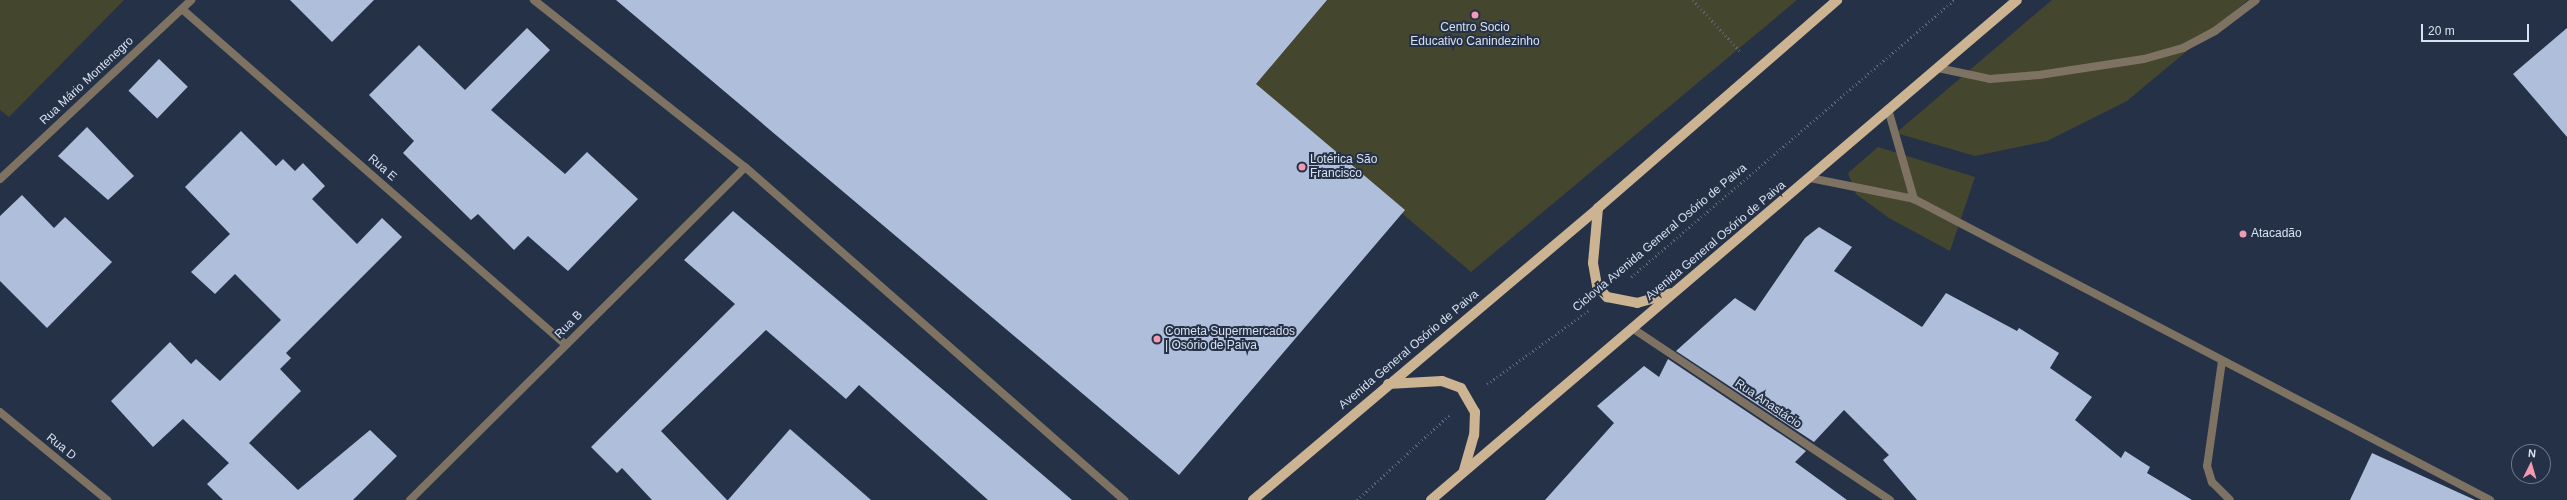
<!DOCTYPE html>
<html>
<head>
<meta charset="utf-8">
<style>
  body { margin:0 }
  #map { position:relative; width:2567px; height:500px; overflow:hidden; background:#253147; font-family:Arial,sans-serif }
  div>[style] { position:absolute }
  .green>* { inset:0; background:#44472e }
  .building>* { inset:0; background:#afbeda; transform-origin:0 0 }
  .path>* { height:2.5px; margin-top:-1.25px; transform-origin:0; background:repeating-linear-gradient(90deg,#5f697d 0 1px,transparent 0 4px) }
  .lane>* { height:8px; margin:-4px; padding:0 4px; transform-origin:4px; border-radius:4px; background:#7e7362 }
  .street>* { height:8px; margin:-4px; padding:0 4px; transform-origin:4px; border-radius:4px; background:#7e7362 }
  .primary>* { height:10px; margin:-5px; padding:0 5px; transform-origin:5px; border-radius:5px; background:#ccb392 }
  .dots>* { width:11px; height:11px; translate:-50% -50%; box-sizing:border-box; border:2px solid #253147; border-radius:50% }
  span { translate:-50% -50%; white-space:nowrap; text-align:center; line-height:1.15; -webkit-text-stroke:4px #253147; paint-order:stroke }
  .poi-label { font-size:12px; color:#d9e1f0 }
  .left { translate:0 -50%; text-align:left }
  .street-label { font-size:12px; color:#d9e1f0 }
  .north { position:absolute; left:2511px; top:444px; width:40px; height:40px; box-sizing:border-box; background:#253147; border:1px solid #6d778b; border-radius:50%; rotate:5deg; font-size:11px; font-weight:700; line-height:16px; text-align:center; color:#d9e1f0 }
  .north::after { content:''; display:block; margin:auto; width:14px; height:18px; background:#f19ab1; clip-path:polygon(50% 0,100% 100%,50% 72%,0 100%) }
  .scale { position:absolute; left:2421px; top:24px; width:108px; height:18px; box-sizing:border-box; border:2px solid #d9e1f0; border-top:0; padding-left:5px; font-size:12px; line-height:14px; white-space:nowrap; color:#d9e1f0; -webkit-text-stroke:3px #253147; paint-order:stroke }
</style>
</head>
<body>
<div id="map">
  <div class="green">
    <div style="clip-path:polygon(0 0,124px 0,9px 117px,0 110px)"></div>
    <div style="clip-path:polygon(1151px 0,1797px 0,1471px 272px)"></div>
    <div style="clip-path:polygon(2052px 0,2248px 0,2127px 101px,2047px 141px,1975px 156px,1896px 133px)"></div>
    <div style="clip-path:polygon(1878px 147px,1975px 177px,1950px 251px,1889px 218px,1856px 194px,1848px 173px)"></div>
  </div>
  <div class="building">
    <div style="clip-path:polygon(290px 0,374px 0,332px 42px)"></div>
    <div style="clip-path:polygon(616px 0,1327px 0,1256px 84px,1405px 210px,1179px 475px)"></div>
    <div style="clip-path:polygon(527px 28px,550px 50px,491px 110px,565px 174px,587px 152px,638px 199px,568px 271px,528px 236px,514px 250px,478px 214px,471px 220px,403px 153px,414px 141px,369px 95px,419px 45px,465px 90px)"></div>
    <div style="clip-path:polygon(2567px 28px,2567px 137px,2513px 74px)"></div>
    <div style="left:159px;top:59px;width:40px;height:44px;rotate:44deg"></div>
    <div style="clip-path:polygon(87px 127px,134px 176px,108px 200px,58px 156px)"></div>
    <div style="clip-path:polygon(241px 131px,276px 166px,283px 159px,295px 171px,303px 163px,325px 186px,312px 199px,357px 244px,382px 218px,402px 237px,286px 353px,291px 358px,280px 369px,301px 391px,249px 443px,298px 490px,370px 430px,397px 456px,353px 500px,223px 500px,207px 484px,229px 463px,183px 419px,153px 447px,111px 401px,170px 342px,191px 364px,196px 359px,220px 381px,281px 320px,235px 274px,215px 294px,191px 272px,230px 234px,185px 187px)"></div>
    <div style="clip-path:polygon(22px 195px,54px 228px,65px 217px,112px 262px,47px 328px,0 281px,0 216px)"></div>
    <div style="clip-path:polygon(733px 211px,892px 346px,1072px 500px,988px 500px,859px 385px,846px 399px,766px 330px,661px 431px,727px 500px,652px 500px,622px 468px,617px 473px,591px 447px,735px 304px,684px 260px)"></div>
    <div style="clip-path:polygon(1819px 227px,1852px 247px,1834px 271px,1922px 327px,1946px 293px,2017px 331px,2019px 328px,2059px 353px,2050px 368px,2092px 397px,2075px 420px,2121px 458px,2125px 451px,2150px 467px,2147px 473px,2192px 500px,1917px 500px,1883px 460px,1889px 455px,1844px 410px,1814px 442px,1676px 351px,1735px 298px,1755px 311px,1805px 238px)"></div>
    <div style="clip-path:polygon(1668px 359px,1806px 451px,1795px 462px,1847px 500px,1545px 500px,1614px 423px,1597px 406px,1644px 366px,1659px 377px)"></div>
    <div style="clip-path:polygon(790px 429px,871px 500px,728px 500px)"></div>
    <div style="clip-path:polygon(2372px 453px,2475px 500px,2350px 500px)"></div>
  </div>
  <div class="path">
    <div style="left:1693px;top:0;width:71px;rotate:47.3deg"></div>
    <div style="left:1631px;top:277px;width:426px;rotate:-40.6deg"></div>
    <div style="left:1487px;top:384px;width:125px;rotate:-35.9deg"></div>
    <div style="left:1357px;top:500px;width:125px;rotate:-42.7deg"></div>
  </div>
  <div class="lane">
    <div style="left:1938px;top:68px;width:53px;rotate:11.9deg"></div>
    <div style="left:1990px;top:79px;width:49px;rotate:-4.7deg"></div>
    <div style="left:2039px;top:75px;width:106px;rotate:-8.7deg"></div>
    <div style="left:2144px;top:59px;width:41px;rotate:-15.8deg"></div>
    <div style="left:2183px;top:48px;width:36px;rotate:-28deg"></div>
    <div style="left:2215px;top:31px;width:51px;rotate:-37.1deg"></div>
    <div style="left:1888px;top:109px;width:94px;rotate:73.9deg"></div>
    <div style="left:1810px;top:178px;width:106px;rotate:11.4deg"></div>
    <div style="left:1914px;top:199px;width:650px;rotate:27.59deg"></div>
    <div style="left:2222px;top:361px;width:106px;rotate:98.1deg"></div>
    <div style="left:2207px;top:466px;width:17px;rotate:73deg"></div>
    <div style="left:2212px;top:482px;width:25px;rotate:45deg"></div>
  </div>
  <div class="street">
    <div style="left:534px;top:0;width:269px;rotate:38.4deg"></div>
    <div style="left:745px;top:167px;width:505px;rotate:41.3deg"></div>
    <div style="left:182px;top:9px;width:510px;rotate:41.19deg"></div>
    <div style="left:0;top:179px;width:262px;rotate:-43.1deg"></div>
    <div style="left:1632px;top:328px;width:310px;rotate:33.7deg"></div>
    <div style="left:0;top:412px;width:139px;rotate:39.4deg"></div>
    <div style="left:410px;top:500px;width:472px;rotate:-44.8deg"></div>
  </div>
  <div class="primary">
    <div style="left:1598px;top:208px;width:55px;rotate:95.2deg"></div>
    <div style="left:1593px;top:263px;width:23px;rotate:80deg"></div>
    <div style="left:1597px;top:286px;width:15px;rotate:48deg"></div>
    <div style="left:1607px;top:297px;width:31px;rotate:11deg"></div>
    <div style="left:1637px;top:303px;width:35px;rotate:-16deg"></div>
    <div style="left:1388px;top:384px;width:54px;rotate:-3.2deg"></div>
    <div style="left:1442px;top:381px;width:20px;rotate:20deg"></div>
    <div style="left:1461px;top:388px;width:28px;rotate:60deg"></div>
    <div style="left:1475px;top:412px;width:23px;rotate:92deg"></div>
    <div style="left:1474px;top:435px;width:37px;rotate:106deg"></div>
    <div style="left:1253px;top:500px;width:452px;rotate:-40.2deg"></div>
    <div style="left:1598px;top:208px;width:317px;rotate:-41deg"></div>
    <div style="left:1431px;top:500px;width:770px;rotate:-40.47deg"></div>
  </div>
  <div class="dots">
    <div style="left:1475px;top:15px;background:#f19ab1"></div>
    <div style="left:1302px;top:167px;background:#f19ab1"></div>
    <div style="left:2243px;top:234px;background:#f19ab1"></div>
    <div style="left:1157px;top:339px;background:#f19ab1"></div>
  </div>
  <div class="poi-label">
    <span style="left:1475px;top:35px">Centro Socio<br>Educativo Canindezinho</span>
    <span class="left" style="left:1310px;top:167px">Lotérica São<br>Francisco</span>
    <span class="left" style="left:2251px;top:234px">Atacadão</span>
    <span class="left" style="left:1165px;top:339px">Cometa Supermercados<br>| Osório de Paiva</span>
  </div>
  <div class="street-label">
    <span style="left:87px;top:81px;rotate:-43deg">Rua Mário Montenegro</span>
    <span style="left:382px;top:168px;rotate:41deg">Rua E</span>
    <span style="left:1660px;top:238px;rotate:-40deg">Ciclovia Avenida General Osório de Paiva</span>
    <span style="left:1716px;top:241px;rotate:-40deg">Avenida General Osório de Paiva</span>
    <span style="left:569px;top:325px;rotate:-45deg">Rua B</span>
    <span style="left:1409px;top:350px;rotate:-40deg">Avenida General Osório de Paiva</span>
    <span style="left:1768px;top:404px;rotate:34deg">Rua Anastácio</span>
    <span style="left:61px;top:447px;rotate:39deg">Rua D</span>
  </div>
  <div class="north">N</div>
  <div class="scale">20 m</div>
</div>
</body>
</html>
